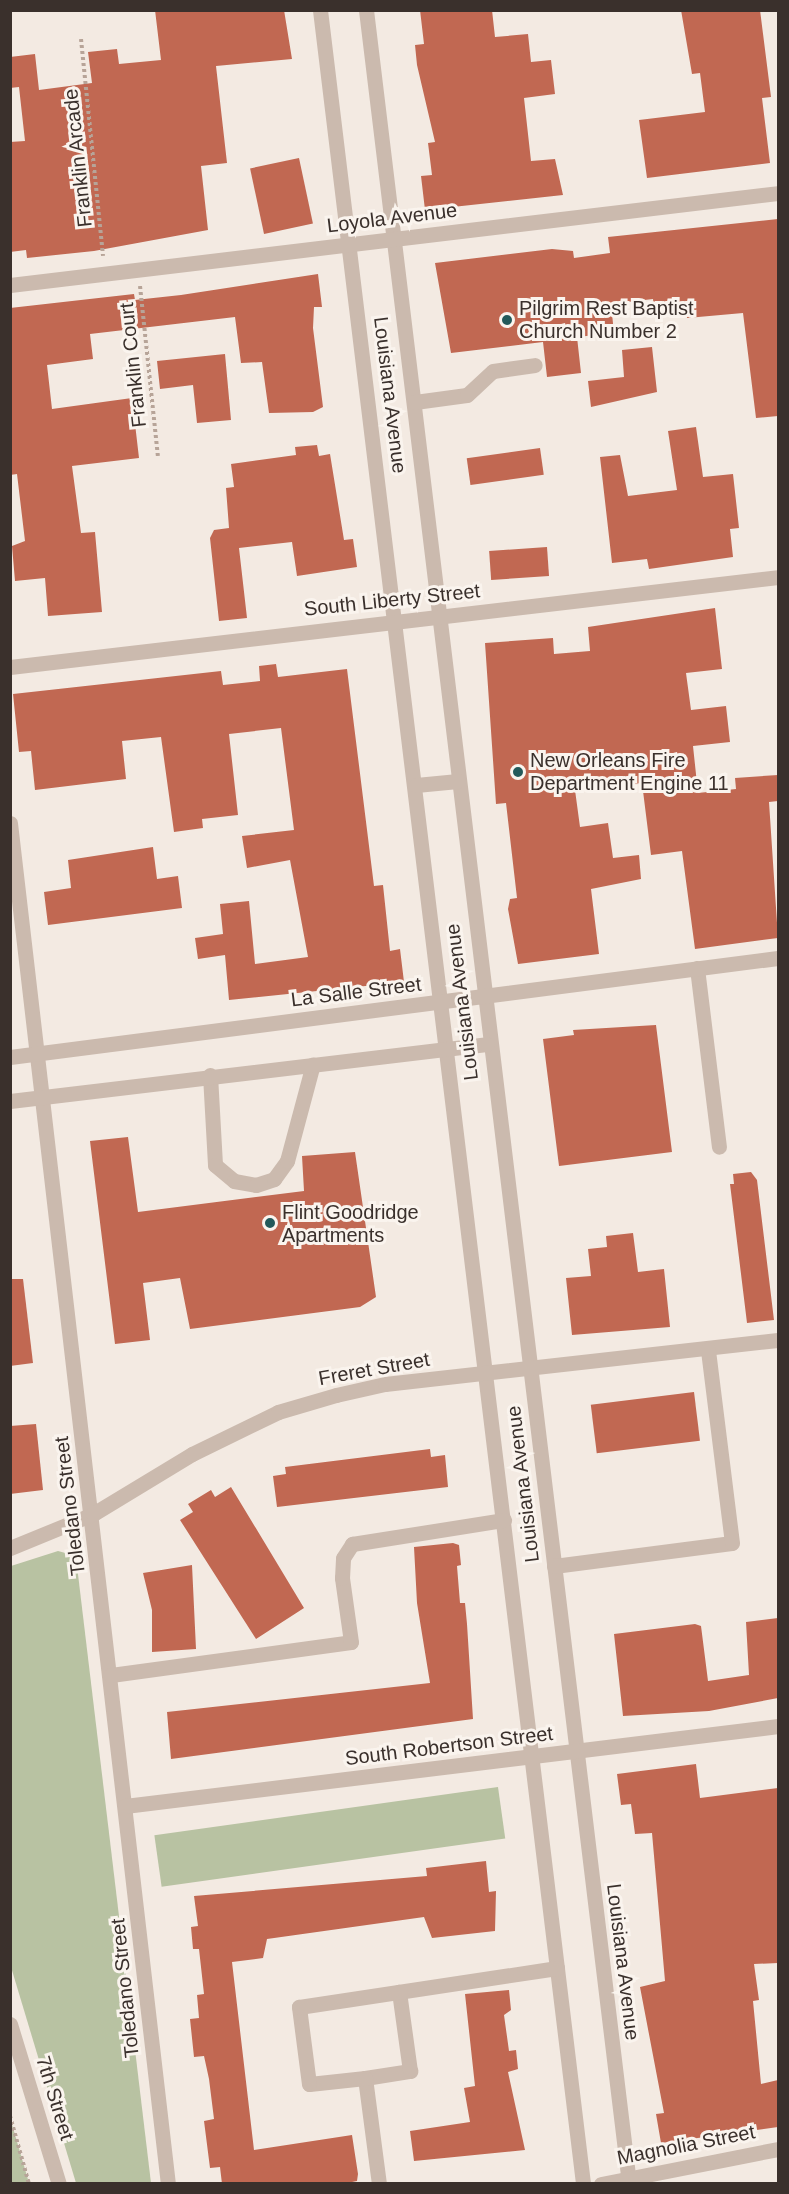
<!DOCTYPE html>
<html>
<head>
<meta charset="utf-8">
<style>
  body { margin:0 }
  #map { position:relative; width:789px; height:2194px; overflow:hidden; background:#f3eae2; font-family:Arial,sans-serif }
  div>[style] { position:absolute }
  .green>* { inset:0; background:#b8c2a2; transform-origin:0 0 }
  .building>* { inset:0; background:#c16852; transform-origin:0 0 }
  .path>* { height:4px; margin-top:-2px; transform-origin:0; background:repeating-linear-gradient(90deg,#b7a498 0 3px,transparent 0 6px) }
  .minor>* { height:15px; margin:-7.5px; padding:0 7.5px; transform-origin:7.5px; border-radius:7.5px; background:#cbbaae }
  .dots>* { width:16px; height:16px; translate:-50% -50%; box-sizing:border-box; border:3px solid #faf4ee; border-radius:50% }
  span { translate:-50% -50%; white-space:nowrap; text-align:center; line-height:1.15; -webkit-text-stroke:6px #faf4ee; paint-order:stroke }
  .street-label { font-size:20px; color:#3a302c }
  .poi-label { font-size:20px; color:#3a302c }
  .left { translate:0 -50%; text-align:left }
  .frame { position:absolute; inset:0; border:12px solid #3a302c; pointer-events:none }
</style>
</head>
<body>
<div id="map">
  <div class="green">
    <div style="clip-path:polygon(58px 1551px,69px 1554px,77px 1566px,151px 2183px,76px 2183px,11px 1967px,11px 1566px)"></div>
    <div style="left:498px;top:1787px;width:52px;height:347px;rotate:82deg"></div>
    <div style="clip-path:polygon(10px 2121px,11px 2121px,29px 2183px,11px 2183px)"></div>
  </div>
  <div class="building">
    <div style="clip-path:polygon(155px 10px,284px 10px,292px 59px,216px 66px,227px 163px,201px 166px,208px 230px,94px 251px,27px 258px,26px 250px,10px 252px,10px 142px,25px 141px,19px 87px,10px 88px,10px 57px,35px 54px,39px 90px,92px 83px,88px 52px,117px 49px,119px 64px,161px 60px)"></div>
    <div style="clip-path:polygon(420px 10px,492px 10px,495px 37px,528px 34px,531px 62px,551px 60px,555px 94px,524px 98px,531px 161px,555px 159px,563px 195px,425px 210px,421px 176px,432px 175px,428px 143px,435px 142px,417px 65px,415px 45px,424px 44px)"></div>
    <div style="clip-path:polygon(681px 10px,760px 10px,771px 97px,762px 98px,770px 163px,647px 178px,639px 120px,705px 112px,700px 73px,692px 74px)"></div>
    <div style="left:299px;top:158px;width:67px;height:50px;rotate:78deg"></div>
    <div style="clip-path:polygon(778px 219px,778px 416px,756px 418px,743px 313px,687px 318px,686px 305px,654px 309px,653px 299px,611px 304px,614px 333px,577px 337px,581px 373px,547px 377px,543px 342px,451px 353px,435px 263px,552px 249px,573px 251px,574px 258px,610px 253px,608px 237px)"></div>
    <div style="clip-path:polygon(318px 274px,322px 307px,314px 307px,313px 328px,323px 407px,313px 412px,269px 413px,262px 362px,241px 363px,235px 317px,90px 334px,93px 359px,47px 365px,52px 409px,132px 398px,139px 458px,72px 466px,81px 533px,95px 532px,102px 612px,48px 616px,45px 578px,15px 581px,12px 546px,25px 541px,17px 474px,10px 475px,10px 308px,134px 294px,135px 300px,181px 295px)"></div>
    <div style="clip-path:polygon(652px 347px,657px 392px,591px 407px,588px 381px,624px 377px,622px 350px)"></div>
    <div style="clip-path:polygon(225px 354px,231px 420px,197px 423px,193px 385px,160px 389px,157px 361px)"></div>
    <div style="clip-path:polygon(696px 427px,703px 477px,733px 474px,739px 528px,730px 529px,733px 557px,649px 569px,647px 559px,612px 563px,600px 457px,620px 455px,628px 496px,677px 490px,668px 431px)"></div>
    <div style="clip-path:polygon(317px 445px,319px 456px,330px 454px,344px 540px,353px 539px,357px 567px,297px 576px,292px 542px,239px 548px,247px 618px,219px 621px,210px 538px,214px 530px,229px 528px,226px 488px,234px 487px,231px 464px,296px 455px,295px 447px)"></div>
    <div style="left:540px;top:448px;width:27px;height:74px;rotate:82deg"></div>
    <div style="left:547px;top:547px;width:29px;height:58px;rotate:86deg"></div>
    <div style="clip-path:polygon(715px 608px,722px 669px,686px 673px,691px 710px,726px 706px,730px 742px,693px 746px,698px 793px,736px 789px,735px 778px,778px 775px,778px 801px,769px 802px,778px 938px,695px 949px,682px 851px,651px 855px,642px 783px,575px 790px,580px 827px,608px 823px,613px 858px,639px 855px,641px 879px,591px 889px,599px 954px,518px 964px,508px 909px,510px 899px,517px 898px,506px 803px,496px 804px,485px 643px,553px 638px,554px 654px,590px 651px,588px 627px)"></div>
    <div style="clip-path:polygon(276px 664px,278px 677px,347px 669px,374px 886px,383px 885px,390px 951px,400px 949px,404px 982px,229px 1000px,225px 955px,198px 959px,195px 938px,223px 934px,220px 904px,249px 901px,255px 964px,308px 957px,290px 860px,247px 868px,242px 836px,294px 830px,281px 728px,229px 734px,238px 815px,202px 819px,203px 828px,174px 832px,161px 737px,122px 741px,126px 779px,35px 790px,31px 751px,19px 752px,13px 694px,221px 671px,223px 685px,260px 681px,259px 666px)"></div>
    <div style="clip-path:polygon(153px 847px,157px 879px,178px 876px,182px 908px,48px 925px,44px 892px,71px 888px,68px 860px)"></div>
    <div style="clip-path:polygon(656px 1025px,672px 1152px,559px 1166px,543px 1039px,574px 1035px,573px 1030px)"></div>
    <div style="clip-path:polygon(128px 1137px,138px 1212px,304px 1191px,302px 1156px,355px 1152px,376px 1297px,360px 1307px,190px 1329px,180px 1278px,143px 1283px,150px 1340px,115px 1344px,90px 1141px)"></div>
    <div style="clip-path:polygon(751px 1172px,757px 1180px,774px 1320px,747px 1323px,730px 1184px,734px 1184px,733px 1174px)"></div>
    <div style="clip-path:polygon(633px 1233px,638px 1272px,664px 1269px,670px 1327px,572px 1335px,566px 1278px,591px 1276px,588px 1249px,607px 1247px,606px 1236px)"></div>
    <div style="clip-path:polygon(10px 1279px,23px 1279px,33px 1363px,10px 1366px)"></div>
    <div style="left:694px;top:1392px;width:49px;height:104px;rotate:83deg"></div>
    <div style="clip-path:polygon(36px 1424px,43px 1490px,10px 1494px,10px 1426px)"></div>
    <div style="clip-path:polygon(430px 1449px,431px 1457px,445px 1455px,448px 1487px,277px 1507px,273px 1476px,286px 1474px,285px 1467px)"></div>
    <div style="clip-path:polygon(231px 1487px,304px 1608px,256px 1639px,180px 1520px,193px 1512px,188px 1504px,211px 1490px,215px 1497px)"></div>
    <div style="clip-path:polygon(453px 1543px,459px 1545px,461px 1565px,457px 1566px,460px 1603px,465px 1603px,467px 1624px,473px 1719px,171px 1759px,167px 1712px,430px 1683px,417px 1603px,414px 1547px)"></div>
    <div style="clip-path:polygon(192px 1565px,196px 1649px,152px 1652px,152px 1610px,143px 1573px)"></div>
    <div style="clip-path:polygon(778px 1618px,778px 1698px,709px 1711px,623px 1716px,614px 1634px,695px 1624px,701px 1626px,708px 1681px,749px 1675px,746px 1622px)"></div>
    <div style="clip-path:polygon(696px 1764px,700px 1798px,778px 1788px,778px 1963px,754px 1964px,759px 2000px,753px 2001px,761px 2084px,778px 2080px,778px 2127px,661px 2143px,656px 2114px,664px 2113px,640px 1987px,665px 1981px,652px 1833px,635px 1834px,631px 1804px,621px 1805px,617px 1774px)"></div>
    <div style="clip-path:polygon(486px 1861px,489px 1892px,496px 1891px,495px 1931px,432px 1938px,424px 1917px,267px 1939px,263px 1958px,232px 1962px,254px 2150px,352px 2135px,358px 2174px,357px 2181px,342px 2184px,222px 2184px,220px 2167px,210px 2168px,204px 2121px,214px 2119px,209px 2079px,204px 2056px,194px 2057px,190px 2019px,199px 2018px,197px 1995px,204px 1994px,199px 1949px,193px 1949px,191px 1927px,198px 1926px,194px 1896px,427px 1876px,426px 1868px)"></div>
    <div style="clip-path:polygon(509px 1990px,511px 2010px,504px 2015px,509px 2051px,516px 2050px,518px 2069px,508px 2072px,525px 2150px,414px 2161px,410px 2131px,470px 2122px,464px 2088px,475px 2086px,465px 1994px)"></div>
  </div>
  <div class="path">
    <div style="left:81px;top:39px;width:218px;rotate:84.2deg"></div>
    <div style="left:140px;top:286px;width:171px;rotate:84deg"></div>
    <div style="left:10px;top:2116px;width:71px;rotate:74.4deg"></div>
  </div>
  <div class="minor">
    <div style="left:320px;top:10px;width:2190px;rotate:83.1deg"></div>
    <div style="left:366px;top:10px;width:2190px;rotate:83.1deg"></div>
    <div style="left:10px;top:285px;width:773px;rotate:-6.83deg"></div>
    <div style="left:415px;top:402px;width:52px;rotate:-7.7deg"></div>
    <div style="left:467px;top:395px;width:35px;rotate:-43deg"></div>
    <div style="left:493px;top:371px;width:42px;rotate:-8.1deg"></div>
    <div style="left:10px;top:667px;width:773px;rotate:-6.68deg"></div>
    <div style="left:416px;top:785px;width:42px;rotate:-5.4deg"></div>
    <div style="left:10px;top:823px;width:1370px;rotate:83.38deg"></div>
    <div style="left:697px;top:968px;width:180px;rotate:83deg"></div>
    <div style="left:10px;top:1057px;width:774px;rotate:-7.35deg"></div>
    <div style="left:210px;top:1075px;width:90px;rotate:86.8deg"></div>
    <div style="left:215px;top:1165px;width:25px;rotate:40deg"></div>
    <div style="left:234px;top:1181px;width:22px;rotate:10deg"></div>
    <div style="left:256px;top:1185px;width:19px;rotate:-18deg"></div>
    <div style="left:274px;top:1179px;width:22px;rotate:-54deg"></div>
    <div style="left:287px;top:1161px;width:100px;rotate:-75deg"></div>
    <div style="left:10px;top:1101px;width:480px;rotate:-6.8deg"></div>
    <div style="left:10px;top:1548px;width:90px;rotate:-22.3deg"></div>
    <div style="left:93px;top:1514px;width:116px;rotate:-31.2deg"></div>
    <div style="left:192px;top:1454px;width:96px;rotate:-26deg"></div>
    <div style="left:278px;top:1412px;width:60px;rotate:-16.3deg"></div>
    <div style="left:336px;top:1395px;width:50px;rotate:-12.7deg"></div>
    <div style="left:385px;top:1384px;width:395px;rotate:-6.4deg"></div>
    <div style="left:554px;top:1566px;width:179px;rotate:-7.4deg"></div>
    <div style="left:732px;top:1543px;width:195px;rotate:-97.1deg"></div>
    <div style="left:111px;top:1675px;width:242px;rotate:-7.8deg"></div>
    <div style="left:351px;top:1642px;width:65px;rotate:-98deg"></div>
    <div style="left:342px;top:1578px;width:20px;rotate:-87deg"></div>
    <div style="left:343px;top:1558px;width:17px;rotate:-57deg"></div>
    <div style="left:352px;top:1544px;width:154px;rotate:-9deg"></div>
    <div style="left:125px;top:1806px;width:658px;rotate:-6.98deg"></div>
    <div style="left:10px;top:2024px;width:167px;rotate:73deg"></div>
    <div style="left:365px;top:2078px;width:46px;rotate:-8.8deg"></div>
    <div style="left:410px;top:2071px;width:80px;rotate:-97.9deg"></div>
    <div style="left:379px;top:2184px;width:107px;rotate:-97.5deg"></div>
    <div style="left:365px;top:2078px;width:56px;rotate:173.9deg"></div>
    <div style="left:309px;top:2084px;width:78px;rotate:-97.4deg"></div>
    <div style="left:299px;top:2007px;width:261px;rotate:-8.6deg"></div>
    <div style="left:601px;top:2184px;width:180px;rotate:-11.2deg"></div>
  </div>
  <div class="dots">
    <div style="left:507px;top:320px;background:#23595a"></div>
    <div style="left:518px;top:772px;background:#23595a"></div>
    <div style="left:270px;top:1223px;background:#23595a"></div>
  </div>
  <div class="street-label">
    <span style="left:78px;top:158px;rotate:-96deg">Franklin Arcade</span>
    <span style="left:392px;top:218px;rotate:-7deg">Loyola Avenue</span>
    <span style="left:133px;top:365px;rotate:-96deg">Franklin Court</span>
    <span style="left:390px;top:395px;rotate:83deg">Louisiana Avenue</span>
    <span style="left:392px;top:600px;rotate:-6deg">South Liberty Street</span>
    <span style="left:356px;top:992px;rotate:-7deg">La Salle Street</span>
    <span style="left:462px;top:1002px;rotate:-97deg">Louisiana Avenue</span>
    <span style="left:374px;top:1369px;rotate:-10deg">Freret Street</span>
    <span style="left:523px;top:1484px;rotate:-97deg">Louisiana Avenue</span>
    <span style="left:70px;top:1506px;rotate:-97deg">Toledano Street</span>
    <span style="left:449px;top:1746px;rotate:-7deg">South Robertson Street</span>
    <span style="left:623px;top:1962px;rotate:83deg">Louisiana Avenue</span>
    <span style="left:125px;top:1988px;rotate:-96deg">Toledano Street</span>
    <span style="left:55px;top:2098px;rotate:73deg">7th Street</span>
    <span style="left:686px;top:2145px;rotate:-11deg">Magnolia Street</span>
  </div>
  <div class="poi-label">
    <span class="left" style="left:519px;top:320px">Pilgrim Rest Baptist<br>Church Number 2</span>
    <span class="left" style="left:530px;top:772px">New Orleans Fire<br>Department Engine 11</span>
    <span class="left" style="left:282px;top:1224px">Flint Goodridge<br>Apartments</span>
  </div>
  <div class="frame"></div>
</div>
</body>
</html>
